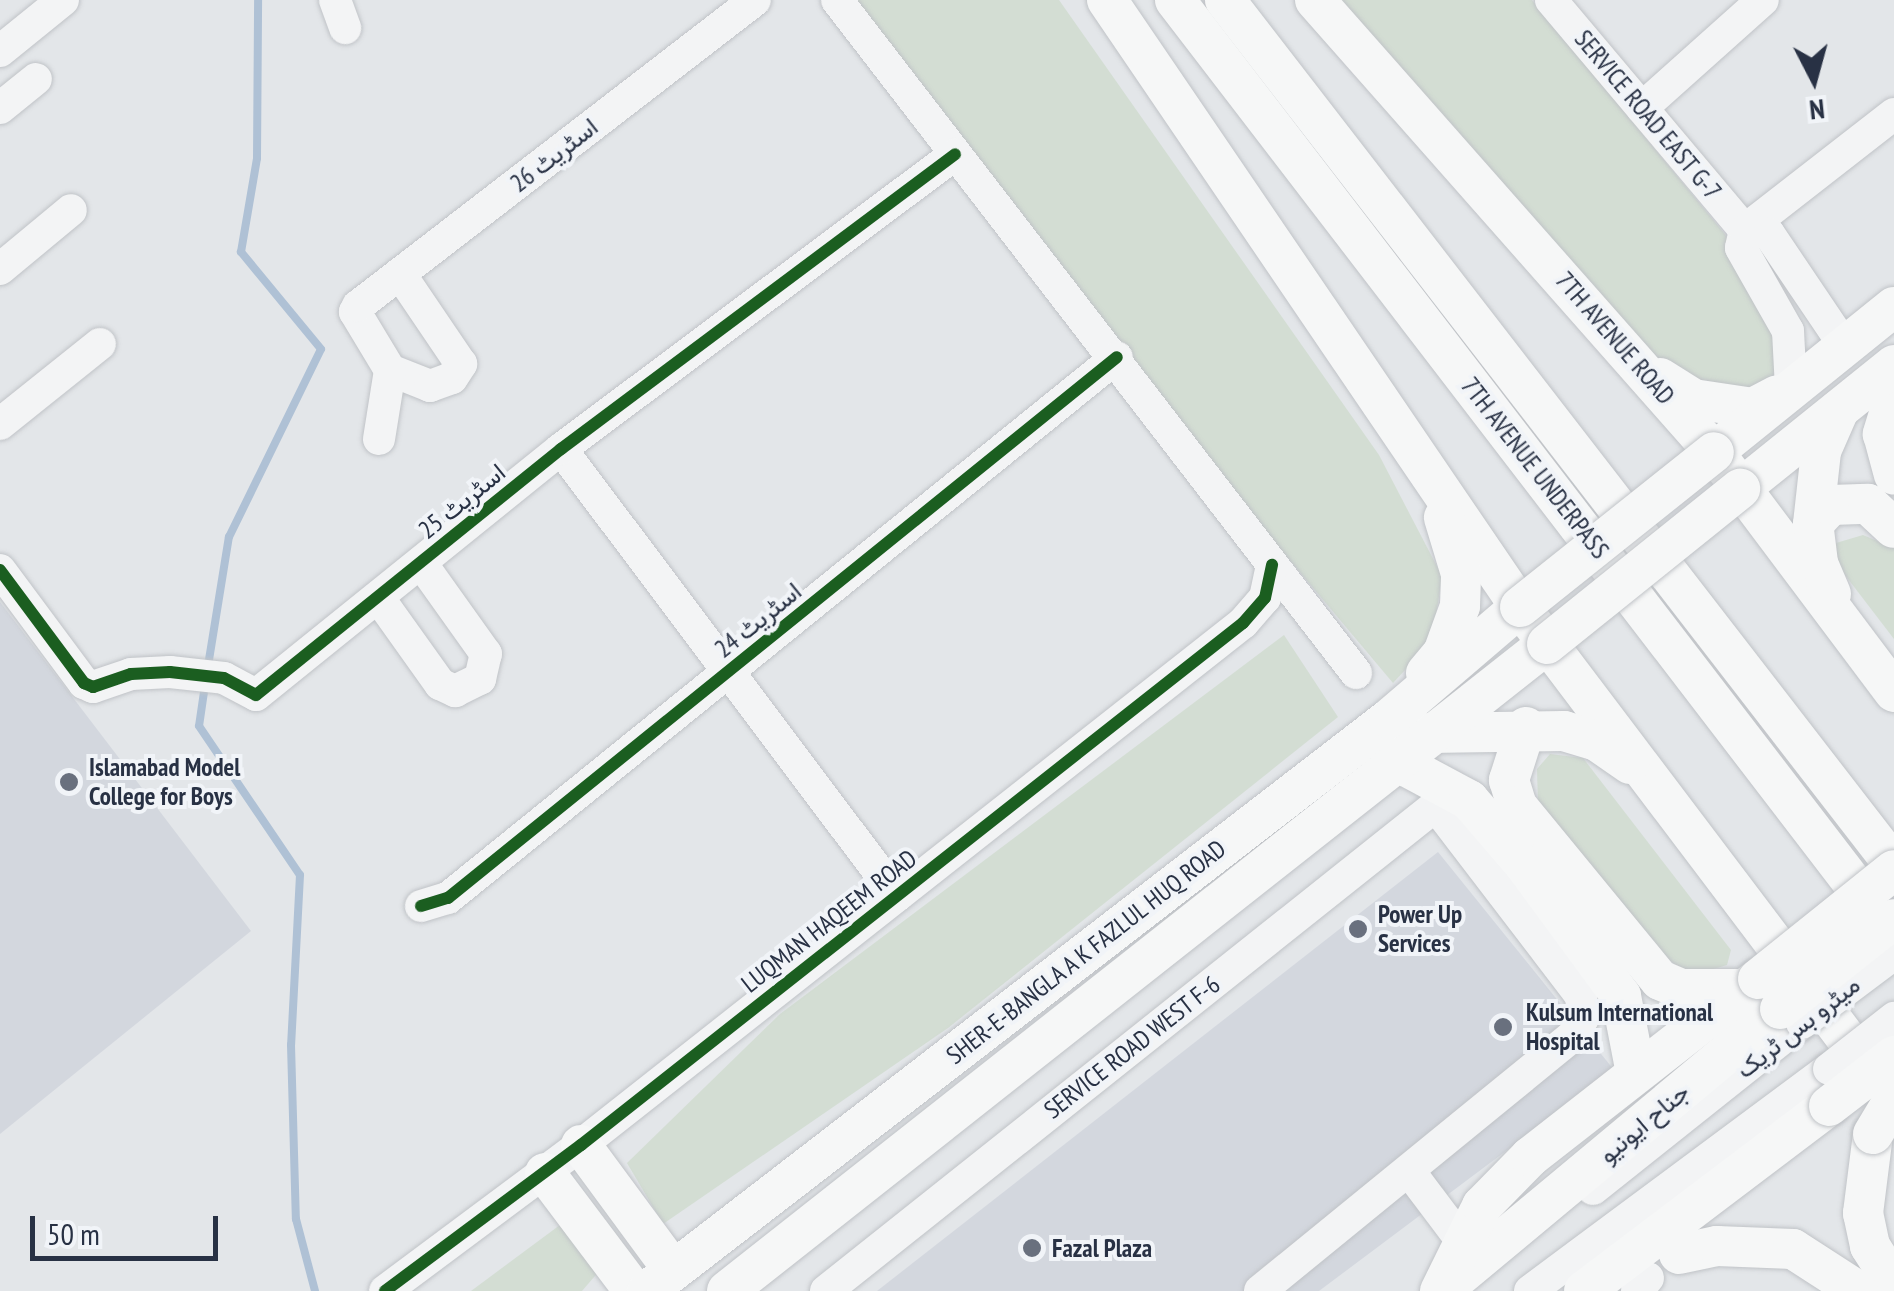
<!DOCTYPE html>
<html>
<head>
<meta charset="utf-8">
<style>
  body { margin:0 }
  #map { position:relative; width:1894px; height:1291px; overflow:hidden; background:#e3e6e9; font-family:"PT Sans Narrow",Vazirmatn,sans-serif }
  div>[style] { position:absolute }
  .built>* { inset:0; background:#d3d7de }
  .green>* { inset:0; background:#d3ddd3 }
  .stream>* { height:8px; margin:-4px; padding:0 4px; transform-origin:4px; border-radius:4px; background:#afc1d5 }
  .roads { filter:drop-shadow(0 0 2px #c0c3c7) drop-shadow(0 0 2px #c0c3c7) }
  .minor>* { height:32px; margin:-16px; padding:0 16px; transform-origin:16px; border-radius:16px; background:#f3f4f5 }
  .major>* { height:40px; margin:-20px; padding:0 20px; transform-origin:20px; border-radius:20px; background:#f6f7f7 }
  .bridges { filter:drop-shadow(0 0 2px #c0c3c7) drop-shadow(0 0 2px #c0c3c7) }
  .minor-bridge>* { height:32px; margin:-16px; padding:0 16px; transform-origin:16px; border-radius:16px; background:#f3f4f5 }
  .major-bridge>* { height:40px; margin:-20px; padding:0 20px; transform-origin:20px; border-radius:20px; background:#f6f7f7 }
  .cycleway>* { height:12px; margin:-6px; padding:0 6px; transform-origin:6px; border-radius:6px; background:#1b5e20 }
  .dots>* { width:28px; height:28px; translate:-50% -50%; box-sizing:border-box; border:5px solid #f1f4f8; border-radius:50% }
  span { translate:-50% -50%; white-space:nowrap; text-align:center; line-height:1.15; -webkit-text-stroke:8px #f1f4f8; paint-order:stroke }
  .street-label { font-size:25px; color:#283144 }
  .poi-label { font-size:25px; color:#283144; font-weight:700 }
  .left { translate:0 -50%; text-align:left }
  .north { position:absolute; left:1764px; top:30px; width:100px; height:100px; -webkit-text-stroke:8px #f1f4f8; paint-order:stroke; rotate:174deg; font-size:28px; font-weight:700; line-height:40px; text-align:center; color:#283144 }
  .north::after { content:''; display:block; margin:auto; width:35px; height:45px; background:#283144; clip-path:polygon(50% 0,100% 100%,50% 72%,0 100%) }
  .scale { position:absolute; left:30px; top:1216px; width:188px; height:45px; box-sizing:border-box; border:5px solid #283144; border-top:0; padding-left:12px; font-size:30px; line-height:35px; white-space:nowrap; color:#283144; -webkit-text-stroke:8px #f1f4f8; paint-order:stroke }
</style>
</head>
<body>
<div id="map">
  <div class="built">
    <div style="clip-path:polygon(0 602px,251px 931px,0 1134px)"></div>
    <div style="clip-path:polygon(1438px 852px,1614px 1070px,1319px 1291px,877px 1291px)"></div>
  </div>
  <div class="green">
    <div style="clip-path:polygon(835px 0,1059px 0,1379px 455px,1442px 576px,1432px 641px,1393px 683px,1080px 311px)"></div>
    <div style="clip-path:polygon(1315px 0,1532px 0,1724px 233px,1763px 298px,1784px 382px,1693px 399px)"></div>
    <div style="clip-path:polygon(1863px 535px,1894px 548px,1894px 639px,1832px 558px,1836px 543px)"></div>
    <div style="clip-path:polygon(1284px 635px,1338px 717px,948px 1028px,663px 1224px,627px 1163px,780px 1014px)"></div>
    <div style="clip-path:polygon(1550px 754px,1583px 758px,1731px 950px,1727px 965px,1700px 973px,1679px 968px,1658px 950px,1538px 804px,1537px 769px)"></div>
    <div style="clip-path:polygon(564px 1222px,601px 1269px,582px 1291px,471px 1291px)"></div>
  </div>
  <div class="stream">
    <div style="left:208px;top:666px;width:131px;rotate:-80.8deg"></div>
    <div style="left:229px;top:537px;width:209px;rotate:-63.9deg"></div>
    <div style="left:321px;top:349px;width:126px;rotate:-129.5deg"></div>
    <div style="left:241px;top:252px;width:95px;rotate:-80.3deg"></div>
    <div style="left:257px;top:158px;width:158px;rotate:-89.6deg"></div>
    <div style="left:205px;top:685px;width:41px;rotate:98.3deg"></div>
    <div style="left:199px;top:726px;width:180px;rotate:55.9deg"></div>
    <div style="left:300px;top:875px;width:170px;rotate:93deg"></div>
    <div style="left:291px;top:1045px;width:174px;rotate:88.4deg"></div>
    <div style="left:296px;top:1219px;width:74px;rotate:75.2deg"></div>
  </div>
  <div class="roads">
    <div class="minor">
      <div style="left:335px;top:0;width:30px;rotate:70deg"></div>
      <div style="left:837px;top:0;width:850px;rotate:52.36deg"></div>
      <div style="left:1551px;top:0;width:301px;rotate:49.9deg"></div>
      <div style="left:0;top:51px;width:81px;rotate:-39deg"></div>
      <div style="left:0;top:108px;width:46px;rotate:-38.9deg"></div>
      <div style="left:1642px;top:108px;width:162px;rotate:-41.8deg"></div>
      <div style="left:1745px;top:230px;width:189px;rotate:-37.9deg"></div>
      <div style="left:1745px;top:230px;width:18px;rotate:103deg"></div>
      <div style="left:1741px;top:248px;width:95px;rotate:60.5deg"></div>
      <div style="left:1788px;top:331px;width:57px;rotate:87deg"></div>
      <div style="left:1745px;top:230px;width:24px;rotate:9deg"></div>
      <div style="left:1769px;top:234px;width:134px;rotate:56deg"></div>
      <div style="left:0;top:269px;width:92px;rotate:-39.7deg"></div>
      <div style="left:390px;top:370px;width:43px;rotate:21.8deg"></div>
      <div style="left:430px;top:386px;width:23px;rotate:-20deg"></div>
      <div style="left:452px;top:378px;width:17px;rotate:-57deg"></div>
      <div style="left:461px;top:364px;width:109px;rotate:-124.1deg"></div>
      <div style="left:0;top:424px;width:128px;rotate:-38.7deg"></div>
      <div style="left:379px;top:439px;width:70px;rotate:-80.9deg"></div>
      <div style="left:390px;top:370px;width:68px;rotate:-121.1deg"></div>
      <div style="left:355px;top:312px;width:7px;rotate:-63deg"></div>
      <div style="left:358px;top:306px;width:501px;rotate:-37.62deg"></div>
      <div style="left:561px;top:449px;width:559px;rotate:53.07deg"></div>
      <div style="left:0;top:570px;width:141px;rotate:53.4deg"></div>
      <div style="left:84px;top:683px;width:10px;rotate:24deg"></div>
      <div style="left:93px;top:687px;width:40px;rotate:-18.9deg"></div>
      <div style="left:131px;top:674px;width:39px;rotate:-3deg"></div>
      <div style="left:170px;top:672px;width:54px;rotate:6.3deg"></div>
      <div style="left:224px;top:678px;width:36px;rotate:28deg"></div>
      <div style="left:256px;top:695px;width:392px;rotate:-38.9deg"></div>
      <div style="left:561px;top:449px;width:492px;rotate:-36.8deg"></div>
      <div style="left:378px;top:597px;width:107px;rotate:54.5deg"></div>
      <div style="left:440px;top:684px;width:17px;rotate:25deg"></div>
      <div style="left:455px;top:691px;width:28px;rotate:-26deg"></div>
      <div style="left:480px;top:679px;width:26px;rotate:-77deg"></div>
      <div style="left:486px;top:654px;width:112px;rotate:-125.5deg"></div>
      <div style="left:421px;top:906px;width:28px;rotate:-17deg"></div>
      <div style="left:448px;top:898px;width:860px;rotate:-38.96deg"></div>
      <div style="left:1409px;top:1171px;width:86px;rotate:53deg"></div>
      <div style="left:1593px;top:1189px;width:267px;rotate:-38.5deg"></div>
      <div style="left:385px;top:1291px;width:244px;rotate:-36.7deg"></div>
      <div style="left:581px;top:1145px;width:843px;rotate:-38.26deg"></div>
      <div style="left:1243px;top:623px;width:33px;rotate:-49deg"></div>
      <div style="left:1265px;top:598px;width:34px;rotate:-78deg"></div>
      <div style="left:826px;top:1291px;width:782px;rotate:-38.51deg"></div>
      <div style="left:1260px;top:1291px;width:404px;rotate:-39.2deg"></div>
      <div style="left:1573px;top:1036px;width:21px;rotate:-61deg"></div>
      <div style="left:1583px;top:1018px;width:22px;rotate:-95deg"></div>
      <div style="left:1581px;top:996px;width:229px;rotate:-127.4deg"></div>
      <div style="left:1442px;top:814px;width:29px;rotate:-92deg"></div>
      <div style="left:1530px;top:1291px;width:372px;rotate:-36.6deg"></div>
      <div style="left:1637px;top:1291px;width:17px;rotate:-50deg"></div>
    </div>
    <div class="major">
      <div style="left:1107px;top:0;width:734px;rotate:55.77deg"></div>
      <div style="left:1520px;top:607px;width:592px;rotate:52.9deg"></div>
      <div style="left:1175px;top:0;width:1161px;rotate:52.49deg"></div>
      <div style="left:1225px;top:0;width:1094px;rotate:52.28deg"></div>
      <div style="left:1315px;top:0;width:603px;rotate:48.56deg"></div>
      <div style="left:1714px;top:452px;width:300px;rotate:53.1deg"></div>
      <div style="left:1660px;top:378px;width:39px;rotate:32deg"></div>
      <div style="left:1693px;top:399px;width:61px;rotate:8.5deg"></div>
      <div style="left:1753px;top:408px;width:27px;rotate:-28deg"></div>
      <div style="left:1894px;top:397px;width:39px;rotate:107deg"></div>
      <div style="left:1883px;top:434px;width:42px;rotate:75deg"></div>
      <div style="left:1714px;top:452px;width:231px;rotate:-38.9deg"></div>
      <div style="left:1740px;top:489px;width:198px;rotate:-38.8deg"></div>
      <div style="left:1813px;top:524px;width:73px;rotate:-83.7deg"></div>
      <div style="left:1821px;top:451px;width:45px;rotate:-66.3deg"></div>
      <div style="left:1831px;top:594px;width:34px;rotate:-113deg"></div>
      <div style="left:1818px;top:563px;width:39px;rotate:-97deg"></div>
      <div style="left:1813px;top:524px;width:26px;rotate:-47deg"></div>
      <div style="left:1831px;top:505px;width:37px;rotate:-2deg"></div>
      <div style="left:1868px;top:504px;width:35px;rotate:43deg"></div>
      <div style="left:1426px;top:673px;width:26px;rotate:-50deg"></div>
      <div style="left:1443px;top:653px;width:50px;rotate:-70.1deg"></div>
      <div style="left:1460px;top:606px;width:32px;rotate:-88deg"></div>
      <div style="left:1461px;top:574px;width:59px;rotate:-106.9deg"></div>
      <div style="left:1526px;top:727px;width:56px;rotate:107.8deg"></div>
      <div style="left:1509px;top:780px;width:27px;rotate:73deg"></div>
      <div style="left:1517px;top:806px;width:225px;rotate:50.6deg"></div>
      <div style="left:1660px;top:980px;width:23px;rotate:23deg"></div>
      <div style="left:1681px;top:989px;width:61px"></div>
      <div style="left:1428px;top:733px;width:136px;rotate:-0.8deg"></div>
      <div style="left:1564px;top:731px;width:34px;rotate:17deg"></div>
      <div style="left:1597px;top:741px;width:40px;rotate:34.9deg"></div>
      <div style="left:1396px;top:761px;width:83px;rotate:28.1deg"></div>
      <div style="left:1469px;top:800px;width:84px;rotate:49.3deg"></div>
      <div style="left:1524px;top:864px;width:164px;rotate:53.7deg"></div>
      <div style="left:1621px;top:996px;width:78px;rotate:79deg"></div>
      <div style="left:1873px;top:1134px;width:80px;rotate:97.2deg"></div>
      <div style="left:1863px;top:1213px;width:34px;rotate:78deg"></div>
      <div style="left:1870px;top:1246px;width:45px;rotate:57.7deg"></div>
      <div style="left:581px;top:1145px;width:155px;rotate:53.6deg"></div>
      <div style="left:545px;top:1173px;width:148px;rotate:53deg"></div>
      <div style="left:1679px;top:1254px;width:39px;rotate:-12deg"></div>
      <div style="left:1717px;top:1246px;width:76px;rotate:2.3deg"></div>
      <div style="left:1793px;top:1249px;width:77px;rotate:32.9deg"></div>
      <div style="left:1445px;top:1288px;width:436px;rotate:-39.8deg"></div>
      <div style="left:647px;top:1291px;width:937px;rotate:-37.63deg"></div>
      <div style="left:1389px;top:719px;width:172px;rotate:-40.5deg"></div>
      <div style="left:727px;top:1291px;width:1045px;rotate:-38.27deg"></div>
      <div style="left:1440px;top:1291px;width:95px;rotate:-63.7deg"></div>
      <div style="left:1482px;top:1206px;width:69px;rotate:-45.6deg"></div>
      <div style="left:1530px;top:1157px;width:289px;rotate:-38deg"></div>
      <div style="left:1584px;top:1291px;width:307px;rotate:-37.1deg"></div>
    </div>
  </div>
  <div class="bridges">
    <div class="minor-bridge">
      <div style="left:1802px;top:1023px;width:115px;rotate:-36.9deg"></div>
      <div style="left:1829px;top:1069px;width:83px;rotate:-38.1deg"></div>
    </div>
    <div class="major-bridge">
      <div style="left:1520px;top:607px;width:248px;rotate:-38.6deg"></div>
      <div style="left:1547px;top:644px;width:248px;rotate:-38.8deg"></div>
      <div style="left:1758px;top:979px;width:174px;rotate:-38.7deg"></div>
      <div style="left:1780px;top:1009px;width:145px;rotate:-38.3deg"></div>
      <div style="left:1829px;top:1106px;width:82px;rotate:-37.6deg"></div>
      <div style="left:1873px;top:1134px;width:41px;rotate:-59deg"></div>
    </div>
  </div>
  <div class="cycleway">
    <div style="left:0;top:570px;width:141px;rotate:53.4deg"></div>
    <div style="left:84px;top:683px;width:10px;rotate:24deg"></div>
    <div style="left:93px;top:687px;width:40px;rotate:-18.9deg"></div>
    <div style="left:131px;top:674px;width:39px;rotate:-3deg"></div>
    <div style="left:170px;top:672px;width:54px;rotate:6.3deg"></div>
    <div style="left:224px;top:678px;width:36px;rotate:28deg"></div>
    <div style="left:256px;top:695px;width:392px;rotate:-38.9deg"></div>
    <div style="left:561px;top:449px;width:492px;rotate:-36.8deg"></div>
    <div style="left:421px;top:906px;width:28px;rotate:-17deg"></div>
    <div style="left:448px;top:898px;width:860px;rotate:-38.96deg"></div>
    <div style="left:385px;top:1291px;width:244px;rotate:-36.7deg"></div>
    <div style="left:581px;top:1145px;width:843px;rotate:-38.26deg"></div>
    <div style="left:1243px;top:623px;width:33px;rotate:-49deg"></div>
    <div style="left:1265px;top:598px;width:34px;rotate:-78deg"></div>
  </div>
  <div class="dots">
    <div style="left:69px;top:782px;background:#69707e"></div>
    <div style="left:1358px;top:929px;background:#69707e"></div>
    <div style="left:1503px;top:1027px;background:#69707e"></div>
    <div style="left:1032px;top:1248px;background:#69707e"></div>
  </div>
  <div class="street-label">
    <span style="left:1648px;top:115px;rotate:50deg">SERVICE ROAD EAST G-7</span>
    <span style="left:554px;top:155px;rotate:-38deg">اسٹریٹ 26</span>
    <span style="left:1615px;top:338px;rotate:49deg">7TH AVENUE ROAD</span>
    <span style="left:1535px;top:468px;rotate:52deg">7TH AVENUE UNDERPASS</span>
    <span style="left:462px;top:501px;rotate:-39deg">اسٹریٹ 25</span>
    <span style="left:758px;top:620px;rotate:-39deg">اسٹریٹ 24</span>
    <span style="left:829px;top:921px;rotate:-38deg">LUQMAN HAQEEM ROAD</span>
    <span style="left:1086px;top:952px;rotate:-38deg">SHER-E-BANGLA A K FAZLUL HUQ ROAD</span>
    <span style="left:1798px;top:1027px;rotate:-38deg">میٹرو بس ٹریک</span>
    <span style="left:1132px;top:1047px;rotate:-38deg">SERVICE ROAD WEST F-6</span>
    <span style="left:1644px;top:1123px;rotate:-40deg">جناح ایونیو</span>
  </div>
  <div class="poi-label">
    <span class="left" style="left:89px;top:782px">Islamabad Model<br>College for Boys</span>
    <span class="left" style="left:1378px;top:929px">Power Up<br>Services</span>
    <span class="left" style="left:1526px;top:1027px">Kulsum International<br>Hospital</span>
    <span class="left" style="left:1052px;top:1248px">Fazal Plaza</span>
  </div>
  <div class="north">N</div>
  <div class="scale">50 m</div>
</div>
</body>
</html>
